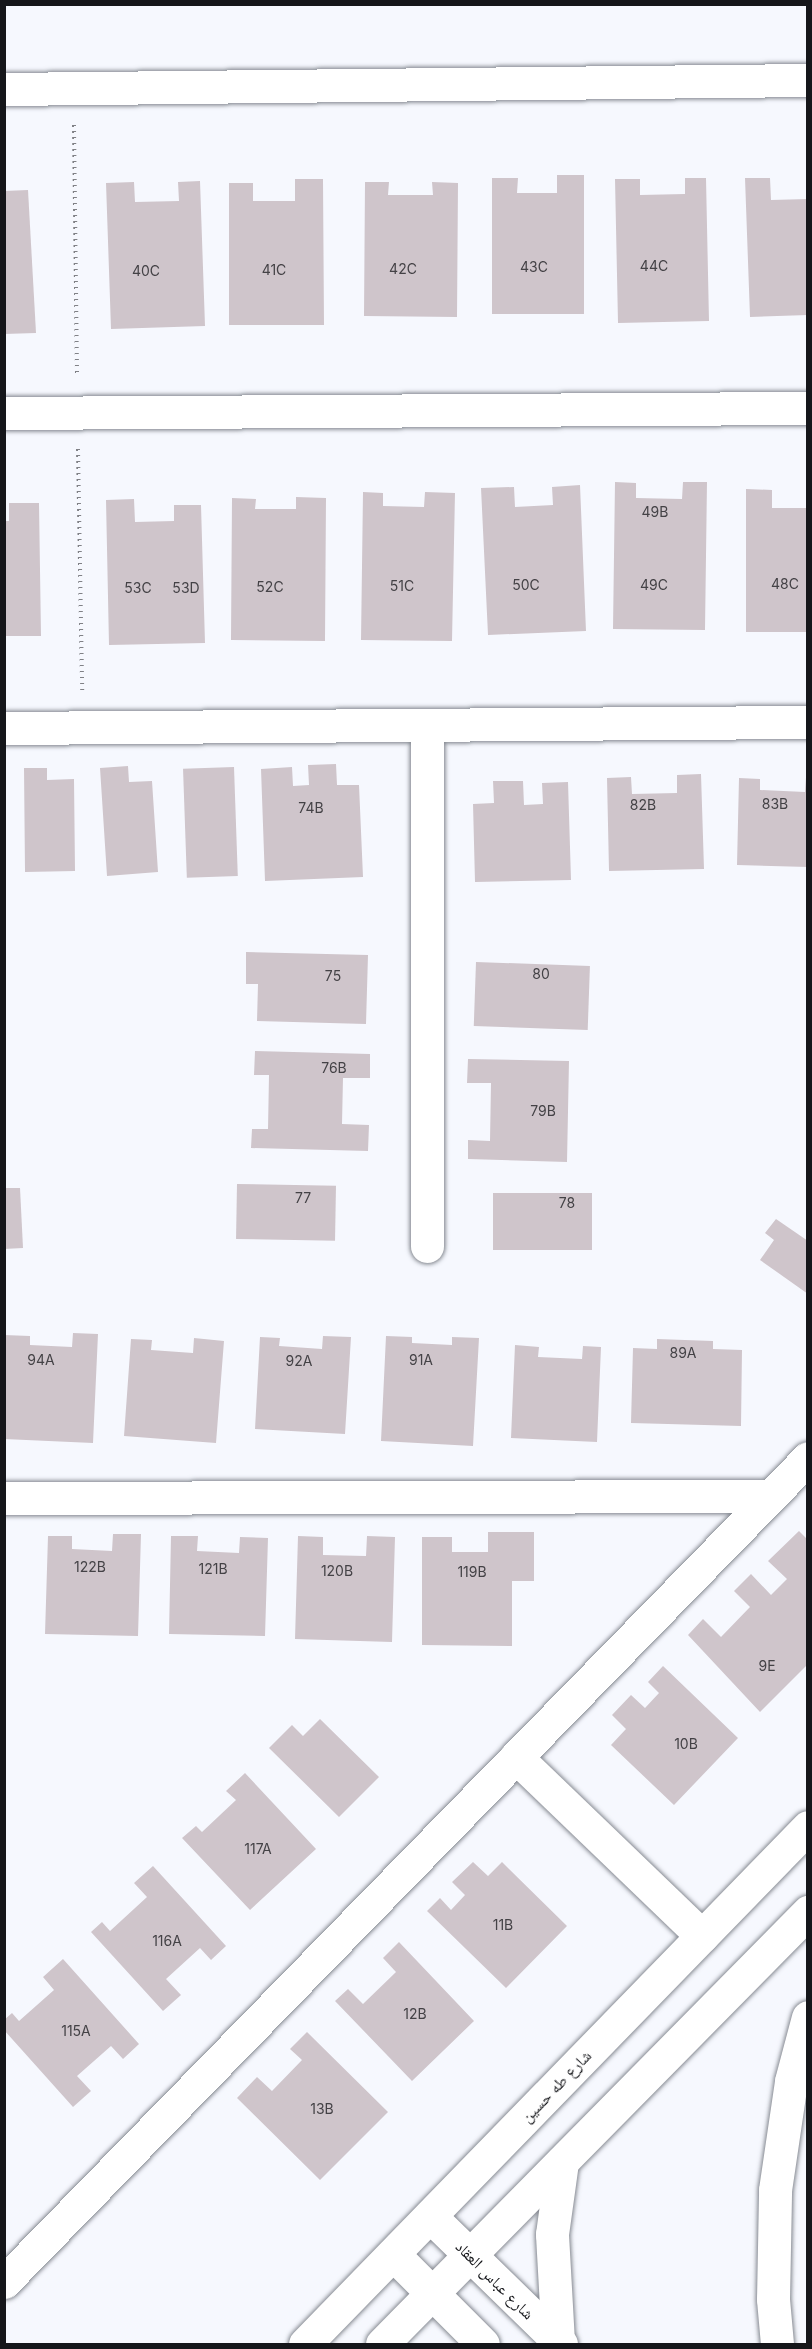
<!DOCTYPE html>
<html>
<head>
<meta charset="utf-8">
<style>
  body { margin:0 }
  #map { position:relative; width:812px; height:2349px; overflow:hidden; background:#f6f8fe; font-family:Inter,"Noto Naskh Arabic",sans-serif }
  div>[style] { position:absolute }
  .building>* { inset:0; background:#cfc5cb; transform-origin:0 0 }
  .path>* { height:4px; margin-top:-2px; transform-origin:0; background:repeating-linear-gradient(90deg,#808186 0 1.5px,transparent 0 6px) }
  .roads { filter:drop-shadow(0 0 2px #878b93) drop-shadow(0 0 2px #878b93) }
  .street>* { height:33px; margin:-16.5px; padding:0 16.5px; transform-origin:16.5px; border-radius:16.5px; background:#fff }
  .secondary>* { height:33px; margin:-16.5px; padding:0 16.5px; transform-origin:16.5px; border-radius:16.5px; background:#fff }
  span { translate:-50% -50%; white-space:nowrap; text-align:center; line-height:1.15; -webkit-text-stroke:4.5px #fff; paint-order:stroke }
  .number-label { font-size:14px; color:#444246 }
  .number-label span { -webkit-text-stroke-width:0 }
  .street-label { font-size:16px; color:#15161a }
  .frame { position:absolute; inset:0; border:6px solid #15161a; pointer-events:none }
</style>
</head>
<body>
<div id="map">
  <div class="building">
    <div style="clip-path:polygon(557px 175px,584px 175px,584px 314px,492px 314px,492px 178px,518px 178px,517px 193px,557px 193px)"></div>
    <div style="clip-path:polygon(685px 178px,706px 178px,709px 321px,618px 323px,615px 179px,640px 179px,640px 195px,685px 194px)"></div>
    <div style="clip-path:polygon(745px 178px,770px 178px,771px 200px,808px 199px,808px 315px,750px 317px)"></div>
    <div style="clip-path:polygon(295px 179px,323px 179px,324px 325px,229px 325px,229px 183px,253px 183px,253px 201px,295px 201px)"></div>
    <div style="clip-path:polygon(200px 181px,205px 326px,111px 329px,106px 183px,134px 182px,135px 202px,179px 201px,178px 182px)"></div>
    <div style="clip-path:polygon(365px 182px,389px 182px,388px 195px,433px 195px,432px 182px,458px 183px,457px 317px,364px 316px)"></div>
    <div style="clip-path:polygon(28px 190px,36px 333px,4px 334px,4px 191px)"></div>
    <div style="clip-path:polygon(615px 482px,636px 483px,636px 498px,682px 499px,683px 482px,707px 482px,705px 630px,613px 629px)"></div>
    <div style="clip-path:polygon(580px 485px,586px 631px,488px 635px,481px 488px,514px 487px,515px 507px,553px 505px,552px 487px)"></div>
    <div style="clip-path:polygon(746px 489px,772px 490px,772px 508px,808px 508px,808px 632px,746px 632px)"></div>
    <div style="clip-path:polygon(363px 492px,383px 493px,383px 506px,424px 507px,425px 492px,455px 493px,452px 641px,361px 640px)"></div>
    <div style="clip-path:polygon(296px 497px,326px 498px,325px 641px,231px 640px,232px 498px,256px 499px,255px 509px,296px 509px)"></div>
    <div style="clip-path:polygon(134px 499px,135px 522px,174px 521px,174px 505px,201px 505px,205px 643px,109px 645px,106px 500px)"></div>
    <div style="clip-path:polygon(9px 503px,39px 503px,41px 636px,4px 636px,4px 521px,9px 521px)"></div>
    <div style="clip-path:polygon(336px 764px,337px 785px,359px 785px,363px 877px,265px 881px,261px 769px,292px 767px,293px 786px,309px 785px,308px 765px)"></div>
    <div style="clip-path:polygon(128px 766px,129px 782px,152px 781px,158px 872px,107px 876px,100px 768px)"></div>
    <div style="left:234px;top:767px;width:109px;height:51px;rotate:88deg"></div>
    <div style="clip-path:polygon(24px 768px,47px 768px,47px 780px,74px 779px,75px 871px,25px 872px)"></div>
    <div style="clip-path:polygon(701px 774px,704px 869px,609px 871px,607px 778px,631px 777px,632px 794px,677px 793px,677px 775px)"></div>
    <div style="clip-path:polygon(806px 777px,808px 867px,737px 865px,739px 778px,760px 779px,760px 790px,805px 792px)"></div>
    <div style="clip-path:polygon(493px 781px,523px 781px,524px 805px,543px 804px,542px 783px,568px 782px,571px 880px,475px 882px,473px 804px,494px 803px)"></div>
    <div style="clip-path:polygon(246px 952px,368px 955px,366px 1024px,257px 1021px,258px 984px,246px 984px)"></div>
    <div style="left:476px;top:962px;width:114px;height:64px;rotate:2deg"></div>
    <div style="clip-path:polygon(255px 1051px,370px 1054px,370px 1078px,343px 1078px,342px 1124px,369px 1125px,368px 1151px,251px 1148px,252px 1129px,268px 1129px,269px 1075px,254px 1075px)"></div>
    <div style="clip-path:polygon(468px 1059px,569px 1061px,567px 1162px,468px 1159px,468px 1140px,490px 1141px,491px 1083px,467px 1083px)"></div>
    <div style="left:237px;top:1184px;width:99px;height:55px;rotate:1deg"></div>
    <div style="clip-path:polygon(4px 1188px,20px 1188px,23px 1248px,4px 1249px)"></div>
    <div style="left:493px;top:1193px;width:99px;height:57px"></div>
    <div style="clip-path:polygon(776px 1219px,808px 1241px,808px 1294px,760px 1260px,774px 1240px,765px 1233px)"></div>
    <div style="clip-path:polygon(73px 1333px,98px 1334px,93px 1443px,4px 1439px,4px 1335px,30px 1336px,30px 1345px,72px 1347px)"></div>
    <div style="clip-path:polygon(323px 1336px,351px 1337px,345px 1434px,255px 1429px,260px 1337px,280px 1338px,279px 1346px,322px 1349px)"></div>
    <div style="clip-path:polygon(386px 1336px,412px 1337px,412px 1343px,452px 1345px,452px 1337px,479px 1338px,473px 1446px,381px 1441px)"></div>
    <div style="clip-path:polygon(194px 1338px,224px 1341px,216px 1443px,124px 1436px,131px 1339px,152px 1340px,151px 1350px,193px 1353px)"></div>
    <div style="clip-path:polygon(657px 1339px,713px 1341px,713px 1349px,742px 1350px,741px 1426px,631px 1423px,633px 1348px,657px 1349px)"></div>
    <div style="clip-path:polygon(515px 1345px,539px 1347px,538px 1357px,582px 1359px,583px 1346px,601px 1347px,597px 1442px,511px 1438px)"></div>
    <div style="clip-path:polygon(799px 1531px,808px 1540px,808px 1664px,760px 1712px,688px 1635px,703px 1619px,721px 1637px,750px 1607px,734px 1591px,751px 1574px,771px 1595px,787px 1579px,768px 1561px)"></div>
    <div style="clip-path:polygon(488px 1532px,534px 1532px,534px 1581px,512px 1581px,512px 1646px,422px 1645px,422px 1537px,452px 1537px,452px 1552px,488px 1552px)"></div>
    <div style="clip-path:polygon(113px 1534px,141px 1534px,138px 1636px,45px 1634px,48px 1536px,72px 1536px,72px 1549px,112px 1551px)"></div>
    <div style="clip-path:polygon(171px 1536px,198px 1536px,197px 1551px,239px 1553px,240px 1537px,268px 1538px,265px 1636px,169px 1634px)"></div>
    <div style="clip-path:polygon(298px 1536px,323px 1537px,323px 1555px,366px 1556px,367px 1536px,395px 1537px,392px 1642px,295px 1639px)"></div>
    <div style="clip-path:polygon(663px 1666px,738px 1738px,674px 1805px,611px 1745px,626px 1729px,612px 1715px,631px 1695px,645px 1708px,659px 1693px,648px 1682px)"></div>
    <div style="clip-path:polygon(320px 1719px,379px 1777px,339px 1817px,269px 1748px,292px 1725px,303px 1736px)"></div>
    <div style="clip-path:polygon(245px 1773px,316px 1849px,250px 1910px,182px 1838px,196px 1826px,202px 1832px,236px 1800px,226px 1791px)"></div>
    <div style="clip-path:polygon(473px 1862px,488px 1876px,502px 1862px,567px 1926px,506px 1988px,427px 1911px,440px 1898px,451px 1910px,465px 1895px,452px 1882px)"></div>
    <div style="clip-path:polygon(153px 1866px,226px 1946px,211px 1960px,200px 1948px,166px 1979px,181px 1995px,163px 2011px,91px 1932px,102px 1922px,110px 1931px,147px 1897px,134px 1883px)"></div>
    <div style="clip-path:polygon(399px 1942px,474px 2021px,412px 2081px,335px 2001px,348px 1989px,363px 2004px,396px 1972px,383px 1958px)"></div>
    <div style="clip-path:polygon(63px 1959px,139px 2044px,123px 2059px,111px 2046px,77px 2076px,91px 2091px,73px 2107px,4px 2030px,4px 2020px,12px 2013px,19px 2021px,54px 1990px,43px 1977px)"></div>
    <div style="clip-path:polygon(307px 2032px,388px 2112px,320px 2180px,237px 2098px,257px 2077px,272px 2091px,302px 2060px,290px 2049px)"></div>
  </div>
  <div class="path">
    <div style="left:74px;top:125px;width:250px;rotate:89.3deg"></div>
    <div style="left:78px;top:449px;width:241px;rotate:89deg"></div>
  </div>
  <div class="roads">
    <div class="street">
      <div style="left:4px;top:89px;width:804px;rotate:-0.64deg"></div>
      <div style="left:4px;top:413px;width:804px;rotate:-0.36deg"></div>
      <div style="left:4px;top:728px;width:804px;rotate:-0.43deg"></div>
      <div style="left:427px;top:1246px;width:521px;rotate:-90deg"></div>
      <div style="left:4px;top:1498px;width:766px;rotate:-0.15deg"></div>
      <div style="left:516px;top:1757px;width:258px;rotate:43.9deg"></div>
      <div style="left:430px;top:2216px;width:183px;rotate:44.3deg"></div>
      <div style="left:393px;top:2254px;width:127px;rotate:45deg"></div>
      <div style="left:4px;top:2282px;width:1151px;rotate:-45.7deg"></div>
      <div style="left:777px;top:2344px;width:45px;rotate:-95.1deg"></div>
      <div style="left:773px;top:2299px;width:109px;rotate:-88.9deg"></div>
      <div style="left:775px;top:2190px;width:110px;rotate:-81.6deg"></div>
      <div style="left:791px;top:2081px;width:66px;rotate:-75.1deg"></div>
    </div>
    <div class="secondary">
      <div style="left:558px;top:2342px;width:108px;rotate:-93.2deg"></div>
      <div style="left:552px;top:2234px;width:73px;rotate:-82.1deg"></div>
      <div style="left:305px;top:2344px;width:721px;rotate:-45.79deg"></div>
      <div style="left:382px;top:2344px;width:607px;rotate:-45.4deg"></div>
    </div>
  </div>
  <div class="number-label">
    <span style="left:654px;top:266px">44C</span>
    <span style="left:534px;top:267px">43C</span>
    <span style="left:403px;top:269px">42C</span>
    <span style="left:274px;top:270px">41C</span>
    <span style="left:146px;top:271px">40C</span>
    <span style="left:655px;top:512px">49B</span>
    <span style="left:785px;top:584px">48C</span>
    <span style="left:526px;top:585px">50C</span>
    <span style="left:654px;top:585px">49C</span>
    <span style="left:402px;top:586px">51C</span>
    <span style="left:270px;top:587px">52C</span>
    <span style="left:138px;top:588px">53C</span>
    <span style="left:186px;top:588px">53D</span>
    <span style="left:775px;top:804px">83B</span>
    <span style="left:643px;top:805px">82B</span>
    <span style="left:311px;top:808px">74B</span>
    <span style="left:541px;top:974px">80</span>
    <span style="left:333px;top:976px">75</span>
    <span style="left:334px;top:1068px">76B</span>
    <span style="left:543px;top:1111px">79B</span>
    <span style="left:303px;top:1198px">77</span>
    <span style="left:567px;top:1203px">78</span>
    <span style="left:683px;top:1353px">89A</span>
    <span style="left:41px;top:1360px">94A</span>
    <span style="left:421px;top:1360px">91A</span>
    <span style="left:299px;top:1361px">92A</span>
    <span style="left:90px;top:1567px">122B</span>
    <span style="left:213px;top:1569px">121B</span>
    <span style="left:337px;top:1571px">120B</span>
    <span style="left:472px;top:1572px">119B</span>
    <span style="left:767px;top:1666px">9E</span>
    <span style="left:686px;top:1744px">10B</span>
    <span style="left:258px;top:1849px">117A</span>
    <span style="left:503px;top:1925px">11B</span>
    <span style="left:167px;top:1941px">116A</span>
    <span style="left:415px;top:2014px">12B</span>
    <span style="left:76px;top:2031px">115A</span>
    <span style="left:322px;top:2109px">13B</span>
  </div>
  <div class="street-label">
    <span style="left:556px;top:2086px;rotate:-46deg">شارع طه حسين</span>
    <span style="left:495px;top:2280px;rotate:45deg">شارع عباس العقاد</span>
  </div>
  <div class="frame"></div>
</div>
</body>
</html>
